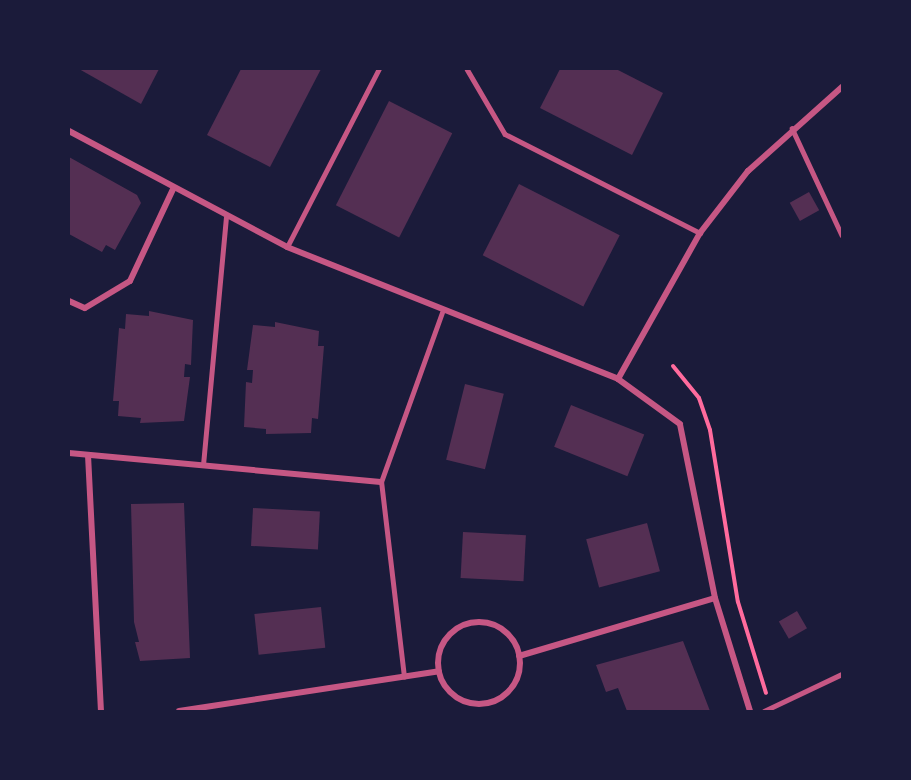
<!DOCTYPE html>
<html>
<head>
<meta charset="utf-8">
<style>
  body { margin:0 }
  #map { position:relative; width:911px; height:780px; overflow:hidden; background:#1b1b3a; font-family:"Golos Text",sans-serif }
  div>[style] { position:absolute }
  .building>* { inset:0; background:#542f53; transform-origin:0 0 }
  .path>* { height:4px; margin:-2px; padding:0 2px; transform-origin:2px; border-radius:2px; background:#ff6b9d }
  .service>* { height:4.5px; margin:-2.25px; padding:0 2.25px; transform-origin:2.25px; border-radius:2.25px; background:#c65784 }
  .minor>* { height:6px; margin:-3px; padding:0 3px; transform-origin:3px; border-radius:3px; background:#c65784 }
  .minor>.ring { margin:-3px; padding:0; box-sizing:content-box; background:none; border:6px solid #c65784; border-radius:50% }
  span { translate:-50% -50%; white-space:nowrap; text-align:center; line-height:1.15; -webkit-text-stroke:5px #1b1b3a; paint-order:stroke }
  .frame { position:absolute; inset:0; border:70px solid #1b1b3a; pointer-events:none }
</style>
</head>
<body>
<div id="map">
  <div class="building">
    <div style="clip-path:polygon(79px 69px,159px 69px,141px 104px)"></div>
    <div style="clip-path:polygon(241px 69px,321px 69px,270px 167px,207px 135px)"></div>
    <div style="clip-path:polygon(560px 69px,616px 69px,663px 93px,632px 155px,540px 108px)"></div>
    <div style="left:389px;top:101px;width:71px;height:117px;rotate:27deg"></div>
    <div style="clip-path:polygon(69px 157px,137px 195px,141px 203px,115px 250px,106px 245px,102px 252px,69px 234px)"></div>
    <div style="left:519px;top:184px;width:113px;height:80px;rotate:27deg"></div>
    <div style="left:809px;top:192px;width:21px;height:22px;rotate:61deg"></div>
    <div style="clip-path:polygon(149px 311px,193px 320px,191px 365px,185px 364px,184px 377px,190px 377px,184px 421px,140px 423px,141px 418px,118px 416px,119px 401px,113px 401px,119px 328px,125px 329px,126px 314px,149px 316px)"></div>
    <div style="clip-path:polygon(275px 322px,319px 331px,318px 346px,324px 346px,318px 419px,312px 418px,311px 433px,266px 434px,266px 429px,244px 427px,246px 382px,252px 383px,253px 370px,247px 370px,253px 325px,275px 327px)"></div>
    <div style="left:465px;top:384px;width:40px;height:78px;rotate:14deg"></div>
    <div style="left:571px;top:405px;width:79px;height:45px;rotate:22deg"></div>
    <div style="clip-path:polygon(184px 503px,190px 658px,140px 661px,135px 642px,139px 642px,134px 622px,131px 504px)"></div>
    <div style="left:253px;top:508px;width:67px;height:38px;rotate:3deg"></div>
    <div style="left:647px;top:523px;width:50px;height:63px;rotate:75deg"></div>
    <div style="left:463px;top:532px;width:63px;height:46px;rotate:3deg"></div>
    <div style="left:321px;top:607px;width:41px;height:67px;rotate:84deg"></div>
    <div style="left:797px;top:611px;width:20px;height:21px;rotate:60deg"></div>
    <div style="clip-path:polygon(683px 641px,710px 711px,627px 711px,618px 688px,606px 692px,596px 665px)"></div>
  </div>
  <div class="path">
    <div style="left:673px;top:366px;width:41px;rotate:50.9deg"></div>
    <div style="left:699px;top:398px;width:34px;rotate:71deg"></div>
    <div style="left:710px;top:430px;width:174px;rotate:80.8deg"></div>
    <div style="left:738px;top:602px;width:95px;rotate:72.9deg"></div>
  </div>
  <div class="service">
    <div style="left:467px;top:69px;width:75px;rotate:59.7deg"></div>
    <div style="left:505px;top:134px;width:219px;rotate:26.9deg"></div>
    <div style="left:792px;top:128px;width:118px;rotate:65deg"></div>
    <div style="left:287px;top:247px;width:200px;rotate:-62.7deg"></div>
    <div style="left:203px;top:465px;width:248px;rotate:-84.7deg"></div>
    <div style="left:404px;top:677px;width:196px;rotate:-96.7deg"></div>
    <div style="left:381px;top:482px;width:180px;rotate:-70.2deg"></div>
    <div style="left:764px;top:711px;width:86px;rotate:-25.4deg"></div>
  </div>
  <div class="minor">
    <div style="left:69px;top:131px;width:247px;rotate:28deg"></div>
    <div style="left:287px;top:247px;width:356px;rotate:21.7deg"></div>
    <div style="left:69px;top:301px;width:17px;rotate:24deg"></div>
    <div style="left:85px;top:308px;width:52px;rotate:-31deg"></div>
    <div style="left:130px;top:281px;width:102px;rotate:-64.9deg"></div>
    <div style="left:69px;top:453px;width:313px;rotate:5.3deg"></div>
    <div style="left:88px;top:455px;width:256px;rotate:87.1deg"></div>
    <div class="ring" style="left:438px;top:622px;width:76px;height:76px"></div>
    <div style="left:519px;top:656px;width:204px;rotate:-16.5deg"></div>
    <div style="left:179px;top:711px;width:263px;rotate:-8.7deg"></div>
    <div style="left:750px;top:711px;width:118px;rotate:-107.2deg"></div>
    <div style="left:715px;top:598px;width:177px;rotate:-101.4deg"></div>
    <div style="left:680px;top:424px;width:77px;rotate:-144deg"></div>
    <div style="left:618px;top:379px;width:167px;rotate:-60.7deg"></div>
    <div style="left:700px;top:233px;width:78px;rotate:-52.3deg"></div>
    <div style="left:748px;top:171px;width:126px;rotate:-41.8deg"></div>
  </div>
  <div class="frame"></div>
</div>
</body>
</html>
